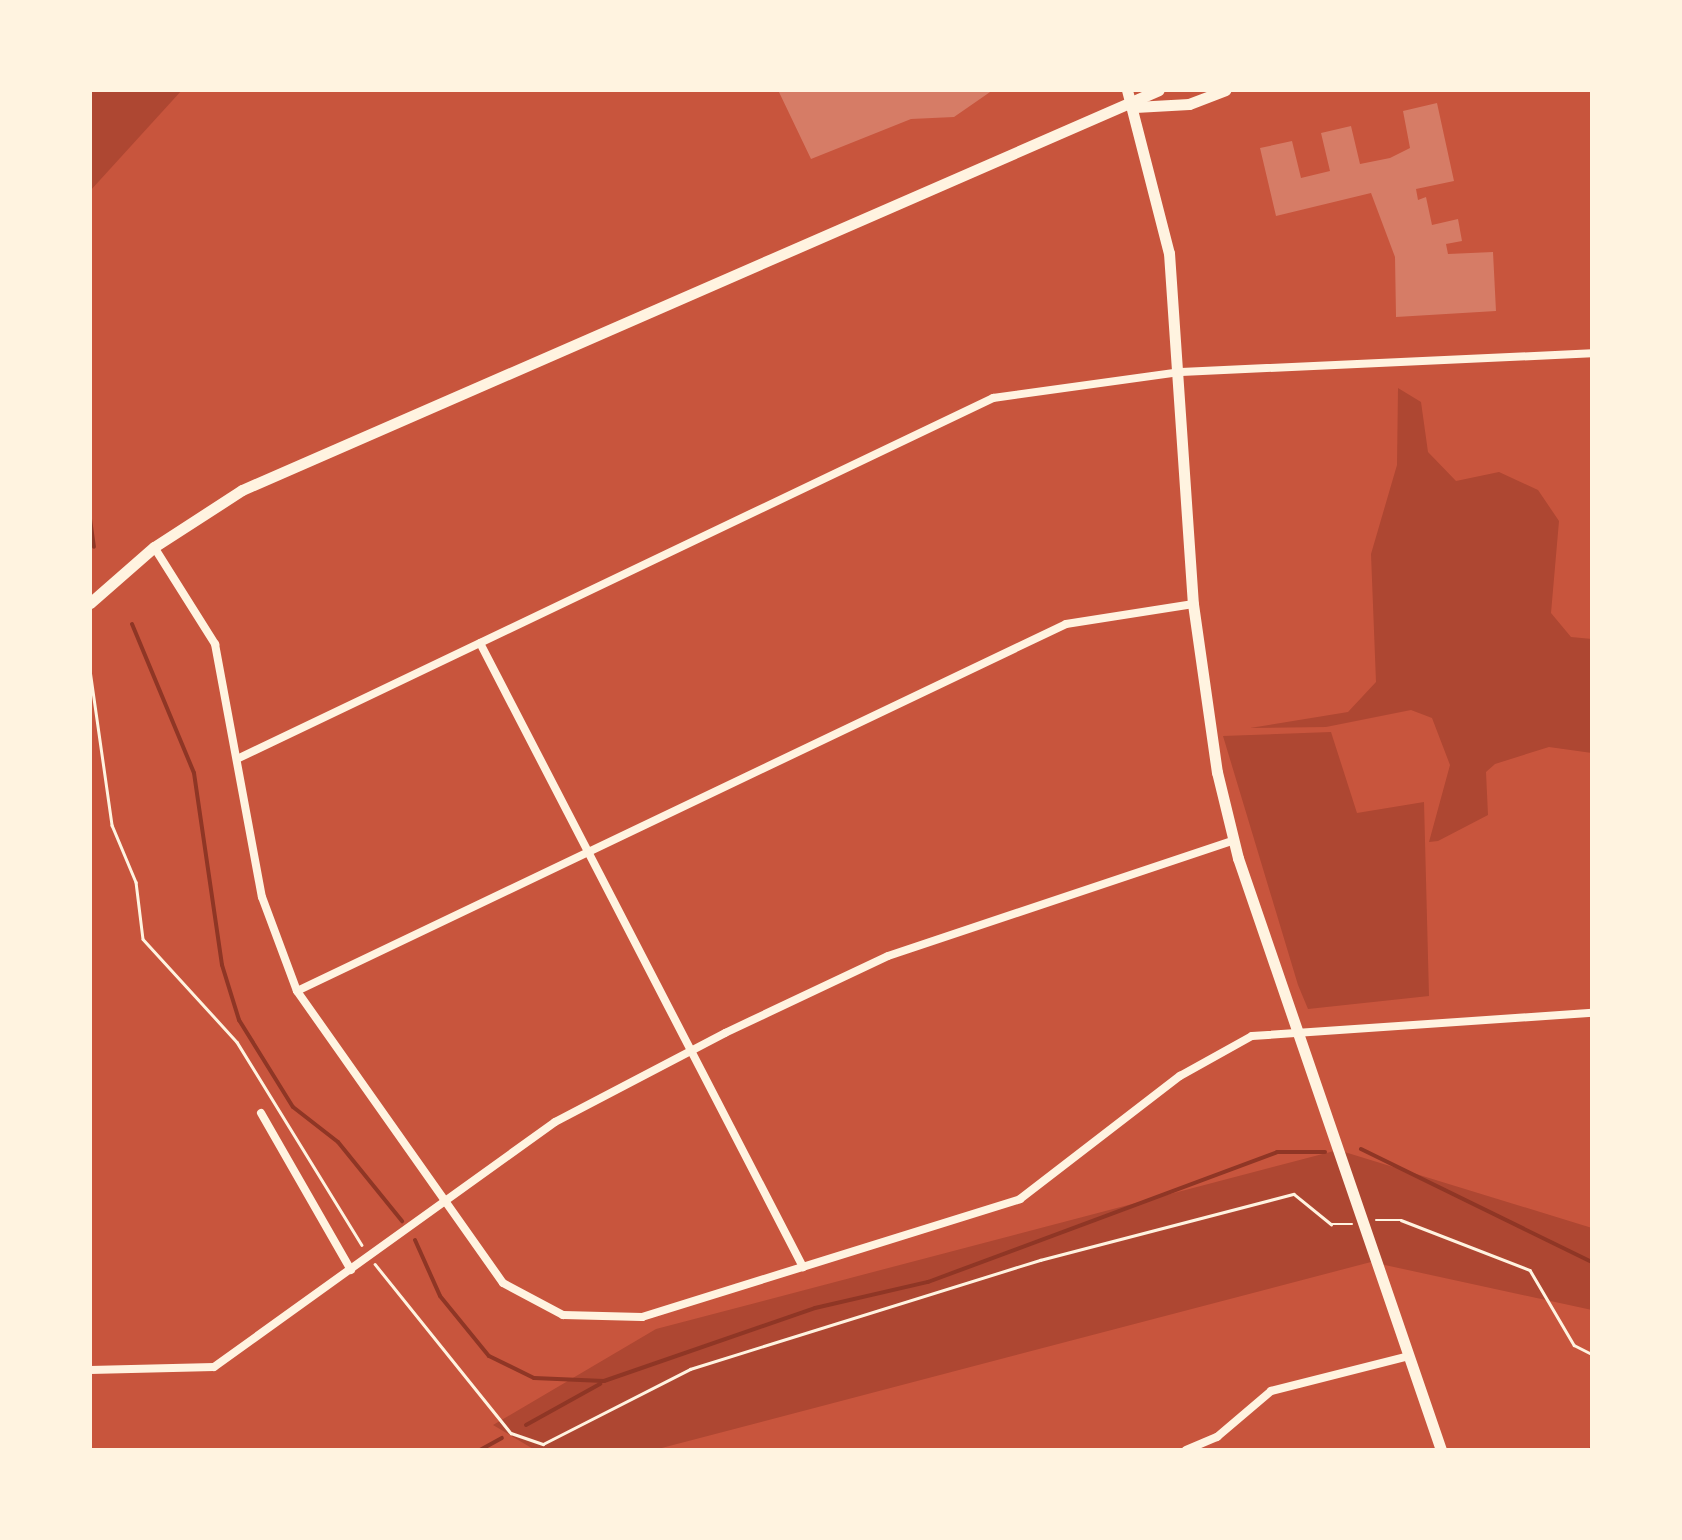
<!DOCTYPE html>
<html>
<head>
<meta charset="utf-8">
<style>
  body { margin:0 }
  #map { position:relative; width:1682px; height:1540px; overflow:hidden; background:#c8553d; font-family:"Public Sans",sans-serif }
  div>[style] { position:absolute }
  .green>* { inset:0; background:#ae4732 }
  .stream>* { height:4px; margin:-2px; padding:0 2px; transform-origin:2px; border-radius:2px; background:#8f3625 }
  .building>* { inset:0; background:#d67c66 }
  .path>* { height:2.5px; margin:-1.25px; padding:0 1.25px; transform-origin:1.25px; border-radius:1.25px; background:#fff3e0 }
  .minor>* { height:8px; margin:-4px; padding:0 4px; transform-origin:4px; border-radius:4px; background:#fff3e0 }
  .secondary>* { height:11px; margin:-5.5px; padding:0 5.5px; transform-origin:5.5px; border-radius:5.5px; background:#fff3e0 }
  span { translate:-50% -50%; white-space:nowrap; text-align:center; line-height:1.15; -webkit-text-stroke:10px #fff3e0; paint-order:stroke }
  .frame { position:absolute; inset:0; border:92px solid #fff3e0; pointer-events:none }
</style>
</head>
<body>
<div id="map">
  <div class="green">
    <div style="clip-path:polygon(90px 90px,182px 90px,90px 191px)"></div>
    <div style="clip-path:polygon(1398px 388px,1421px 402px,1428px 452px,1456px 481px,1499px 472px,1538px 490px,1559px 521px,1551px 613px,1571px 637px,1592px 639px,1592px 753px,1549px 747px,1495px 764px,1486px 772px,1488px 815px,1438px 841px,1429px 842px,1450px 765px,1432px 718px,1411px 710px,1326px 727px,1250px 728px,1348px 712px,1376px 682px,1371px 554px,1397px 465px)"></div>
    <div style="clip-path:polygon(1331px 732px,1357px 813px,1424px 802px,1429px 996px,1308px 1009px,1298px 985px,1223px 736px)"></div>
    <div style="clip-path:polygon(1338px 1150px,1592px 1228px,1592px 1310px,1371px 1262px,654px 1450px,535px 1450px,493px 1425px,656px 1329px)"></div>
  </div>
  <div class="stream">
    <div style="left:90px;top:519px;width:28px;rotate:82deg"></div>
    <div style="left:132px;top:624px;width:161px;rotate:67.4deg"></div>
    <div style="left:194px;top:773px;width:194px;rotate:81.7deg"></div>
    <div style="left:222px;top:965px;width:58px;rotate:72.8deg"></div>
    <div style="left:239px;top:1020px;width:102px;rotate:58.2deg"></div>
    <div style="left:293px;top:1107px;width:57px;rotate:37.9deg"></div>
    <div style="left:338px;top:1142px;width:102px;rotate:51deg"></div>
    <div style="left:1361px;top:1149px;width:257px;rotate:26.1deg"></div>
    <div style="left:415px;top:1240px;width:61px;rotate:65.9deg"></div>
    <div style="left:440px;top:1296px;width:77px;rotate:50.8deg"></div>
    <div style="left:489px;top:1356px;width:50px;rotate:26.1deg"></div>
    <div style="left:534px;top:1378px;width:70px;rotate:2.5deg"></div>
    <div style="left:604px;top:1381px;width:223px;rotate:-19.1deg"></div>
    <div style="left:815px;top:1308px;width:116px;rotate:-13deg"></div>
    <div style="left:928px;top:1282px;width:372px;rotate:-20.4deg"></div>
    <div style="left:1277px;top:1152px;width:48px"></div>
    <div style="left:1592px;top:1369px;width:34px;rotate:90deg"></div>
    <div style="left:526px;top:1425px;width:85px;rotate:-29deg"></div>
    <div style="left:480px;top:1450px;width:25px;rotate:-29deg"></div>
    <div style="left:1591px;top:1450px;width:3px;rotate:-72deg"></div>
  </div>
  <div class="building">
    <div style="clip-path:polygon(778px 90px,993px 90px,954px 117px,911px 119px,811px 159px)"></div>
    <div style="clip-path:polygon(1437px 103px,1454px 181px,1416px 189px,1418px 200px,1426px 197px,1432px 225px,1458px 219px,1462px 241px,1446px 244px,1448px 254px,1493px 252px,1496px 311px,1396px 317px,1395px 257px,1371px 193px,1276px 216px,1260px 148px,1292px 141px,1301px 178px,1330px 171px,1321px 133px,1351px 126px,1360px 164px,1390px 158px,1410px 148px,1403px 111px)"></div>
  </div>
  <div class="path">
    <div style="left:90px;top:670px;width:157px;rotate:81.9deg"></div>
    <div style="left:112px;top:825px;width:62px;rotate:67.2deg"></div>
    <div style="left:136px;top:882px;width:57px;rotate:83deg"></div>
    <div style="left:143px;top:939px;width:139px;rotate:47.6deg"></div>
    <div style="left:237px;top:1042px;width:238px;rotate:58.4deg"></div>
    <div style="left:1376px;top:1220px;width:25px"></div>
    <div style="left:1401px;top:1220px;width:138px;rotate:21.2deg"></div>
    <div style="left:1530px;top:1270px;width:87px;rotate:59.6deg"></div>
    <div style="left:1574px;top:1345px;width:20px;rotate:27deg"></div>
    <div style="left:375px;top:1264px;width:217px;rotate:51.2deg"></div>
    <div style="left:511px;top:1433px;width:34px;rotate:19deg"></div>
    <div style="left:543px;top:1444px;width:165px;rotate:-27deg"></div>
    <div style="left:690px;top:1369px;width:367px;rotate:-17.3deg"></div>
    <div style="left:1040px;top:1260px;width:262px;rotate:-14.6deg"></div>
    <div style="left:1294px;top:1194px;width:48px;rotate:39deg"></div>
    <div style="left:1331px;top:1224px;width:21px"></div>
  </div>
  <div class="minor">
    <div style="left:154px;top:547px;width:115px;rotate:57.8deg"></div>
    <div style="left:215px;top:644px;width:257px;rotate:79.5deg"></div>
    <div style="left:262px;top:897px;width:100px;rotate:69.6deg"></div>
    <div style="left:297px;top:991px;width:357px;rotate:54.8deg"></div>
    <div style="left:503px;top:1283px;width:68px;rotate:28.1deg"></div>
    <div style="left:563px;top:1315px;width:79px;rotate:1.5deg"></div>
    <div style="left:642px;top:1317px;width:396px;rotate:-17.3deg"></div>
    <div style="left:1020px;top:1199px;width:202px;rotate:-37.6deg"></div>
    <div style="left:1180px;top:1076px;width:82px;rotate:-29.1deg"></div>
    <div style="left:1252px;top:1036px;width:341px;rotate:-3.9deg"></div>
    <div style="left:480px;top:643px;width:703px;rotate:62.63deg"></div>
    <div style="left:239px;top:758px;width:836px;rotate:-25.52deg"></div>
    <div style="left:993px;top:398px;width:190px;rotate:-7.9deg"></div>
    <div style="left:1181px;top:372px;width:411px;rotate:-2.6deg"></div>
    <div style="left:297px;top:991px;width:852px;rotate:-25.51deg"></div>
    <div style="left:1066px;top:624px;width:129px;rotate:-8.9deg"></div>
    <div style="left:261px;top:1113px;width:181px;rotate:60.2deg"></div>
    <div style="left:90px;top:1370px;width:124px;rotate:-1.4deg"></div>
    <div style="left:214px;top:1367px;width:420px;rotate:-35.7deg"></div>
    <div style="left:555px;top:1122px;width:192px;rotate:-27.6deg"></div>
    <div style="left:725px;top:1033px;width:180px;rotate:-25.3deg"></div>
    <div style="left:888px;top:956px;width:365px;rotate:-18.5deg"></div>
    <div style="left:1186px;top:1450px;width:34px;rotate:-23deg"></div>
    <div style="left:1217px;top:1437px;width:71px;rotate:-40.4deg"></div>
    <div style="left:1271px;top:1391px;width:142px;rotate:-14.2deg"></div>
  </div>
  <div class="secondary">
    <div style="left:1127px;top:90px;width:168px;rotate:75.6deg"></div>
    <div style="left:1169px;top:253px;width:352px;rotate:86.1deg"></div>
    <div style="left:1193px;top:604px;width:170px;rotate:81.9deg"></div>
    <div style="left:1217px;top:772px;width:89px;rotate:76.3deg"></div>
    <div style="left:1238px;top:858px;width:626px;rotate:71.07deg"></div>
    <div style="left:1135px;top:107px;width:54px;rotate:-3.2deg"></div>
    <div style="left:1189px;top:104px;width:39px;rotate:-21deg"></div>
    <div style="left:90px;top:603px;width:85px;rotate:-41.2deg"></div>
    <div style="left:154px;top:547px;width:105px;rotate:-32.9deg"></div>
    <div style="left:242px;top:490px;width:1000px;rotate:-23.57deg"></div>
  </div>
  <div class="frame"></div>
</div>
</body>
</html>
